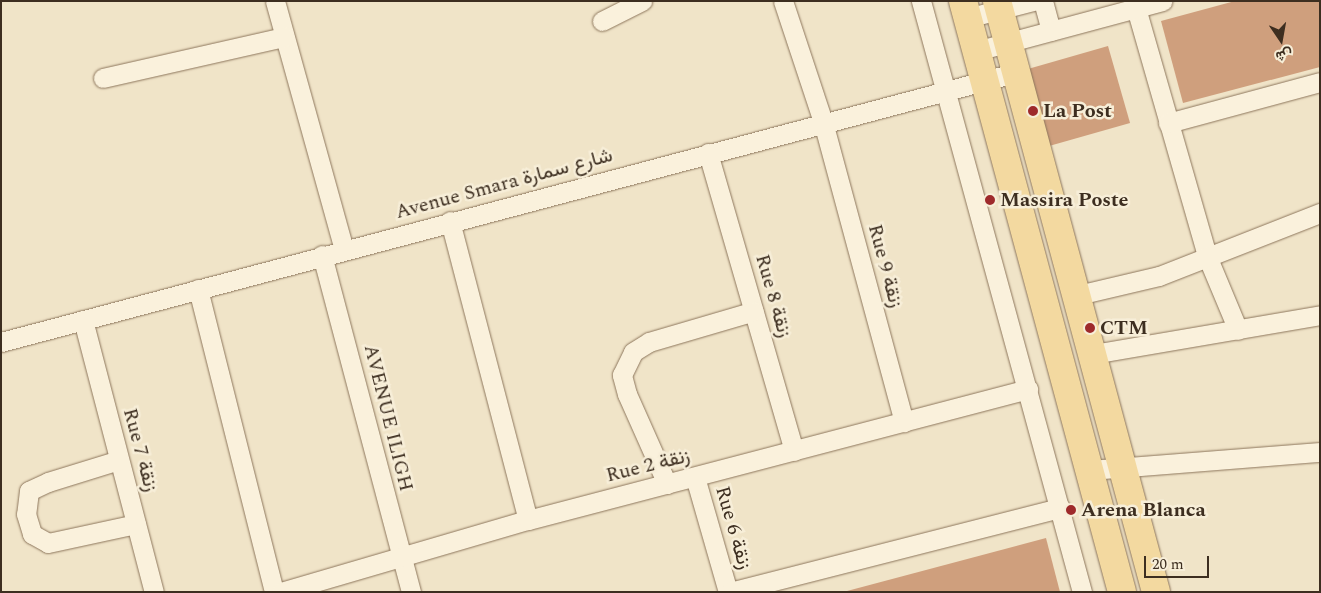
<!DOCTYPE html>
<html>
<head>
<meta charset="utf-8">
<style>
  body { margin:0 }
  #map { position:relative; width:1321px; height:593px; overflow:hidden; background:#f0e4c8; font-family:Spectral,Vazirmatn,serif }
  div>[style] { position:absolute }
  .building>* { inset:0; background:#cf9f7d; transform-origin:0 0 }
  .roads { filter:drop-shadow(0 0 1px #8d765c) drop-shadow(0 0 1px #8d765c) }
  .minor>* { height:19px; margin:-9.5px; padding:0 9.5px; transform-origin:9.5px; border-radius:9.5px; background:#faf1dc }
  .primary>* { height:28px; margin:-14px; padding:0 14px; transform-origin:14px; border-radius:14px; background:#f3d9a0 }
  .dots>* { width:14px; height:14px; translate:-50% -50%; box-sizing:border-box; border:2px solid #f7eed8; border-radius:50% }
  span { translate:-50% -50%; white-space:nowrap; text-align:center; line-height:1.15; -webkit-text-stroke:5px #f7eed8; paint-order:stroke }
  .poi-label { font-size:20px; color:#3d2e20; font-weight:700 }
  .left { translate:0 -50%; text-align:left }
  .street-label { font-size:20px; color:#3d2e20 }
  .frame { position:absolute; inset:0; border:2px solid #3d2e20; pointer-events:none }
  .north { position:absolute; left:1256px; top:15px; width:50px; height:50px; -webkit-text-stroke:4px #f7eed8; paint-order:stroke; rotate:168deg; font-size:14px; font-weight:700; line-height:20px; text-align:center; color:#3d2e20 }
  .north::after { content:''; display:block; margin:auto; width:18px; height:22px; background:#3d2e20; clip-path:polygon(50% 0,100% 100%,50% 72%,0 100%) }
  .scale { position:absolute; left:1144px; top:556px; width:65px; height:22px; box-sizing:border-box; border:2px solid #3d2e20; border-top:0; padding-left:6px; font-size:15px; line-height:18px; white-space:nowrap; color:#3d2e20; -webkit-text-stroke:4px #f7eed8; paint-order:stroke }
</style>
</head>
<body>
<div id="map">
  <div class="building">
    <div style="clip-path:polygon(1235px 1px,1320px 1px,1320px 67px,1183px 103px,1161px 21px)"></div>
    <div style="left:1108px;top:46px;width:80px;height:86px;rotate:74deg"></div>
    <div style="clip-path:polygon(1046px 538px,1060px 592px,848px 592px,847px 591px)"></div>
  </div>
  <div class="roads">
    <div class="minor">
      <div style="left:275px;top:1px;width:258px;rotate:74.5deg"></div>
      <div style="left:783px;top:1px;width:127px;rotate:71.7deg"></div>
      <div style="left:823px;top:122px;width:311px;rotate:74.9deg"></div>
      <div style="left:921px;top:1px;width:613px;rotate:74.76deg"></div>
      <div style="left:1043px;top:1px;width:31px;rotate:75deg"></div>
      <div style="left:1134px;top:1px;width:265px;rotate:74deg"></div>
      <div style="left:1207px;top:256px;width:80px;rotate:67.3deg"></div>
      <div style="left:967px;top:18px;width:68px;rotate:-14.4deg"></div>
      <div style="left:602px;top:21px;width:45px;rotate:-26.6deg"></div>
      <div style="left:976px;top:51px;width:193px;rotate:-15deg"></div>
      <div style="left:103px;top:78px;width:186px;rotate:-12.8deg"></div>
      <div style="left:1168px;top:123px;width:157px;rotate:-15.1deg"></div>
      <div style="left:708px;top:153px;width:310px;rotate:73.9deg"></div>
      <div style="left:450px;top:221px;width:309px;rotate:75.4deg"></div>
      <div style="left:322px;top:255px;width:349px;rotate:75.2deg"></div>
      <div style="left:198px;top:289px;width:312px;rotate:75.9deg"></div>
      <div style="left:1078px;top:295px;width:83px;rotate:-13.2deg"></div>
      <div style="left:1159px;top:276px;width:173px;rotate:-21.4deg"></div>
      <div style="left:83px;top:320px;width:281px;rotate:75.4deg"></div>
      <div style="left:1px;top:342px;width:1052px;rotate:-14.87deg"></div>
      <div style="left:1093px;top:354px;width:230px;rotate:-9.7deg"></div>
      <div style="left:119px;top:460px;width:74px;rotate:162.8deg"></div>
      <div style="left:48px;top:482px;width:21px;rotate:155deg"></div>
      <div style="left:29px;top:491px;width:23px;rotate:97deg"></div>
      <div style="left:26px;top:514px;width:21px;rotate:73deg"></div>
      <div style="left:32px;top:534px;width:18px;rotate:29deg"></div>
      <div style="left:48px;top:543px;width:90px;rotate:-12.2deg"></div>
      <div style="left:1090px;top:470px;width:231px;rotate:-4.5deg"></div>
      <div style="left:695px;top:477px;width:120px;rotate:74deg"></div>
      <div style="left:667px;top:484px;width:98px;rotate:-114deg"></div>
      <div style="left:627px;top:394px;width:20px;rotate:-105deg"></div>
      <div style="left:622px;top:375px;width:25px;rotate:-64deg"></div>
      <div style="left:633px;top:352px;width:19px;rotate:-32deg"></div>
      <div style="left:649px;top:342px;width:109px;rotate:-16.4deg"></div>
      <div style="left:281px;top:592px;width:257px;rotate:-16.3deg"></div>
      <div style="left:528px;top:520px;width:517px;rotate:-14.68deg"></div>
      <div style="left:730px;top:592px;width:341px;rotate:-14.3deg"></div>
    </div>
    <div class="primary">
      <div style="left:963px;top:1px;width:612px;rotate:74.94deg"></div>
      <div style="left:997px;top:1px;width:612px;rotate:74.94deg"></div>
    </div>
  </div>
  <div class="dots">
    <div style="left:1033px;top:111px;background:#9e2a2b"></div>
    <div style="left:990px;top:200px;background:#9e2a2b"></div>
    <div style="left:1090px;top:328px;background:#9e2a2b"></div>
    <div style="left:1071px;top:510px;background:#9e2a2b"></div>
  </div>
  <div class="poi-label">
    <span class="left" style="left:1043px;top:111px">La Post</span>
    <span class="left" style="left:1000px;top:200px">Massira Poste</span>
    <span class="left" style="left:1100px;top:328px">CTM</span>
    <span class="left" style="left:1081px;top:510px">Arena Blanca</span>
  </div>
  <div class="street-label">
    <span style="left:504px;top:184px;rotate:-15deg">Avenue Smara شارع سمارة</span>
    <span style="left:885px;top:266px;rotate:75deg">Rue 9 زنقة</span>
    <span style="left:773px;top:296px;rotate:74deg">Rue 8 زنقة</span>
    <span style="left:388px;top:418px;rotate:76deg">AVENUE ILIGH</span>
    <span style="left:140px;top:450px;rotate:75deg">Rue 7 زنقة</span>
    <span style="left:648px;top:466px;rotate:-14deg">Rue 2 زنقة</span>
    <span style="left:733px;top:528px;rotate:74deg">Rue 6 زنقة</span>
  </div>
  <div class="frame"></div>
  <div class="north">ش</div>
  <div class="scale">20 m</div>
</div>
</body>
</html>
